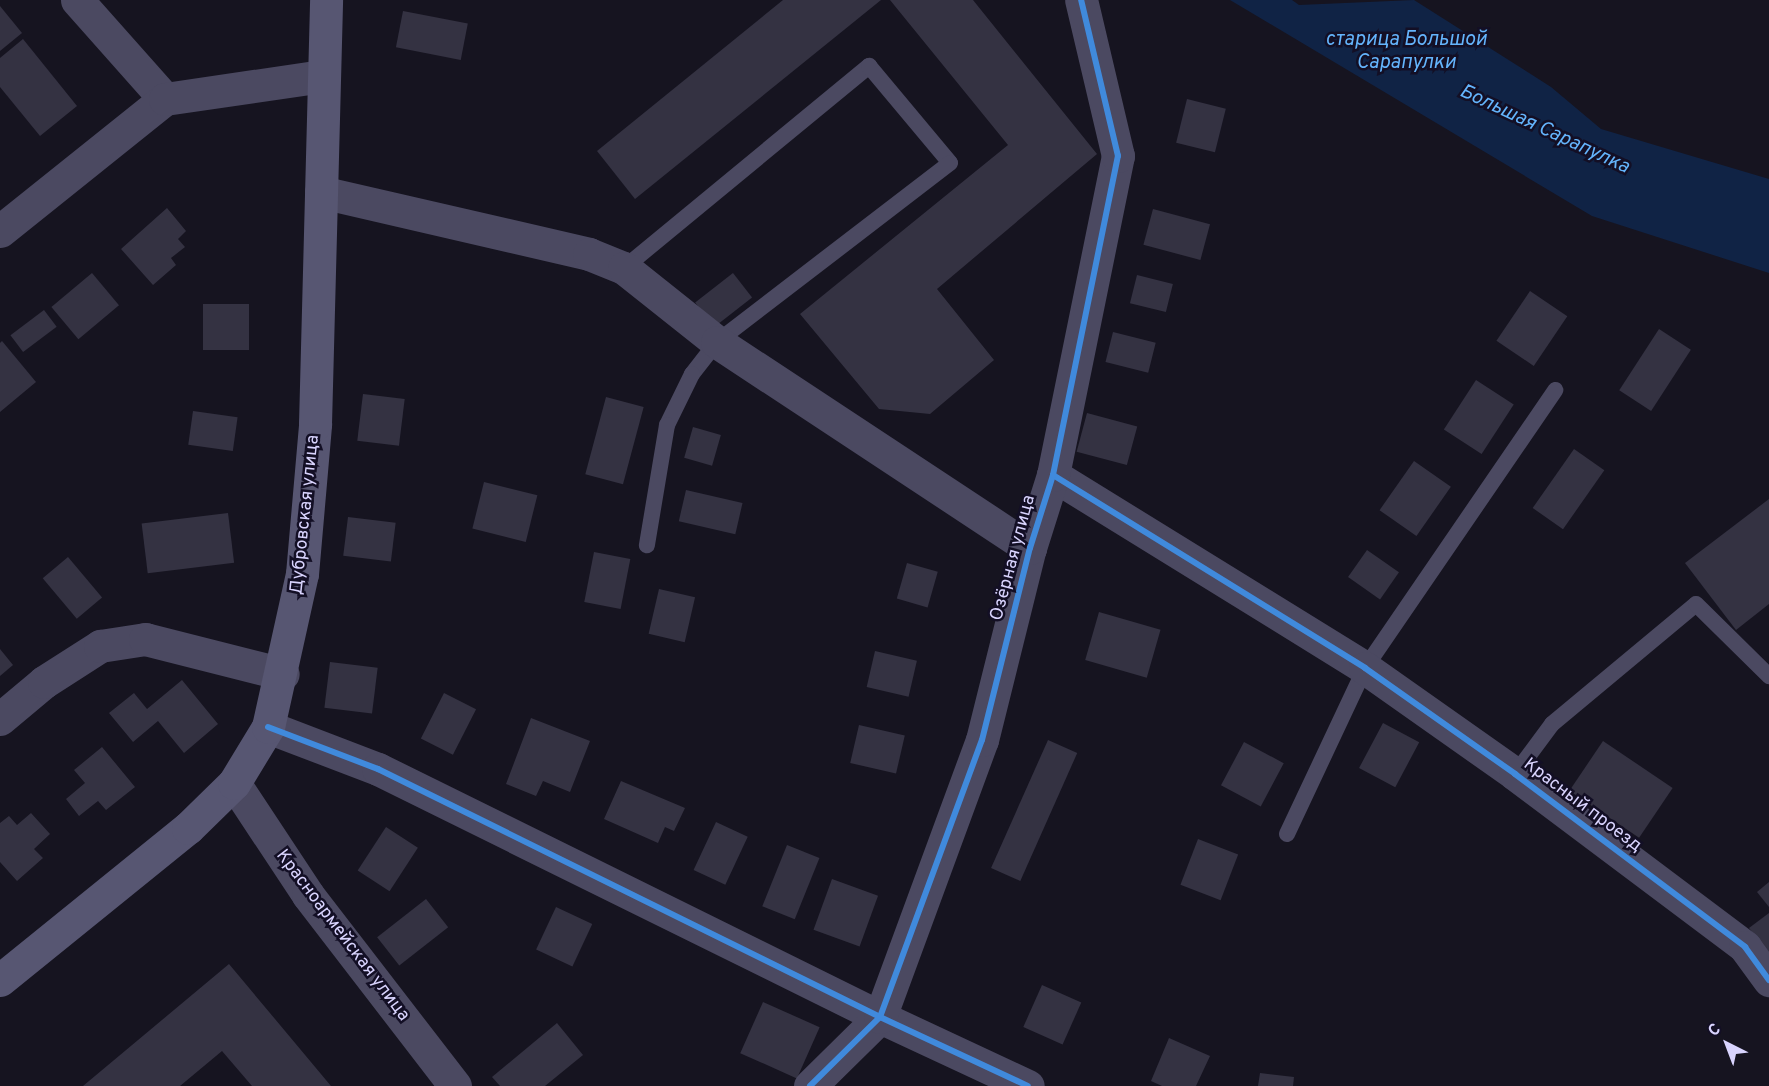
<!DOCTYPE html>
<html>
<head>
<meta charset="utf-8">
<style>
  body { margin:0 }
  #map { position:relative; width:1769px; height:1086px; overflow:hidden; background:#161420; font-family:Overpass,sans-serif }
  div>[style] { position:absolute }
  .water>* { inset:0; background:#102345 }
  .building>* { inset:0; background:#343242; transform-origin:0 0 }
  .lane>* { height:16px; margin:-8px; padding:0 8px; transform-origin:8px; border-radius:8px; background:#4b4961 }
  .street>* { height:33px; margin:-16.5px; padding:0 16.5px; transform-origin:16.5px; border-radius:16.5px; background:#4b4961 }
  .secondary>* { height:33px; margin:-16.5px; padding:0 16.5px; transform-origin:16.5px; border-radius:16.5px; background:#575672 }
  .cycleway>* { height:6px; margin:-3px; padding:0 3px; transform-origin:3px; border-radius:3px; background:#408adc }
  span { translate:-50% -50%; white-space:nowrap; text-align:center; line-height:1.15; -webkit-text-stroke:5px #130f25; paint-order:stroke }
  .street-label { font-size:18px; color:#d9d4fe }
  .water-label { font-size:20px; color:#64b4fc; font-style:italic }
  .north { position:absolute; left:1697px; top:1014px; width:60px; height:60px; -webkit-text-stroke:4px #130f25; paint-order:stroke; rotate:318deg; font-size:16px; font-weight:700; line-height:24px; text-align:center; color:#d9d4fe }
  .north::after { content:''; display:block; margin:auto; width:21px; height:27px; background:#d9d4fe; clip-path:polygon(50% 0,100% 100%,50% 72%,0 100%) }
</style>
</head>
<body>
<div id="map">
  <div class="water">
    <div style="clip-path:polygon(1230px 0,1292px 0,1299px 5px,1414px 0,1551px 87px,1601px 129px,1769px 179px,1769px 273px,1592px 216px)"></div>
  </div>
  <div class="building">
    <div style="clip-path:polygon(783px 0,881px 0,635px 199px,597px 151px)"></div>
    <div style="clip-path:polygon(890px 0,973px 0,1097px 154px,937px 289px,994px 360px,930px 414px,879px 409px,800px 314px,1008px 145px)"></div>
    <div style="clip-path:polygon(0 6px,22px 33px,0 51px)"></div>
    <div style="left:403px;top:11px;width:66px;height:37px;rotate:11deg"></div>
    <div style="clip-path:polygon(23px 39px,77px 106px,40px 136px,0 87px,0 58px)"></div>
    <div style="left:1187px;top:99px;width:40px;height:45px;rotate:14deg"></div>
    <div style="clip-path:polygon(167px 208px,186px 231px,178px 239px,185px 247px,171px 258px,176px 265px,153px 285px,121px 249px)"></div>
    <div style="left:1153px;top:209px;width:59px;height:37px;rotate:15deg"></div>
    <div style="left:92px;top:273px;width:42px;height:53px;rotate:50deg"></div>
    <div style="left:733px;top:273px;width:31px;height:48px;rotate:52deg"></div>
    <div style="left:1137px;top:275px;width:37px;height:29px;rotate:14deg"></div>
    <div style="left:1530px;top:291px;width:45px;height:60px;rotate:34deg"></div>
    <div style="left:203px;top:304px;width:46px;height:46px"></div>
    <div style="left:44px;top:310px;width:21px;height:42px;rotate:53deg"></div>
    <div style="left:1659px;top:329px;width:38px;height:73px;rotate:33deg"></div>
    <div style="left:1113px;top:332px;width:44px;height:31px;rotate:14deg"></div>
    <div style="clip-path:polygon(2px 341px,36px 382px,0 412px,0 343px)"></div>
    <div style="left:1476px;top:380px;width:45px;height:59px;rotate:33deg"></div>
    <div style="left:363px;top:394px;width:42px;height:47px;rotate:7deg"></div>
    <div style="left:606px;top:397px;width:39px;height:80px;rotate:15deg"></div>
    <div style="left:193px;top:411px;width:45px;height:34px;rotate:8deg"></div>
    <div style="left:1087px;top:413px;width:52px;height:40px;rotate:15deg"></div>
    <div style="left:693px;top:427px;width:29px;height:32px;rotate:16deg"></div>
    <div style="left:1574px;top:449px;width:37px;height:72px;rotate:35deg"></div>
    <div style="left:1414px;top:461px;width:45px;height:60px;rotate:35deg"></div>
    <div style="left:484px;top:482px;width:55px;height:48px;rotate:14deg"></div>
    <div style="left:686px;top:490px;width:58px;height:32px;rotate:13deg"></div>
    <div style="clip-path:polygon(1769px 499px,1769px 604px,1736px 630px,1685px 563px)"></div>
    <div style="left:228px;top:513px;width:50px;height:87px;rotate:83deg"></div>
    <div style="left:348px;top:517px;width:48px;height:39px;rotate:7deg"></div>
    <div style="left:1367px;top:550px;width:39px;height:33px;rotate:35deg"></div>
    <div style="left:594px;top:552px;width:37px;height:51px;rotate:11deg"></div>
    <div style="left:68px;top:557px;width:53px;height:33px;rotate:50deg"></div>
    <div style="left:907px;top:563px;width:32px;height:37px;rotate:16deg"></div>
    <div style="left:659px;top:589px;width:37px;height:46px;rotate:13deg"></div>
    <div style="left:1099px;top:612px;width:64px;height:50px;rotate:16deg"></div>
    <div style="clip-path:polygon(0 649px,13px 665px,0 676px)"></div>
    <div style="left:875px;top:651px;width:43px;height:37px;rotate:13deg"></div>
    <div style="left:330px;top:662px;width:48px;height:46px;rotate:7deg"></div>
    <div style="clip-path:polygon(182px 680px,218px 724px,184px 753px,158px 721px,133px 742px,109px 713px,134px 693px,147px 709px)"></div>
    <div style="left:444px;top:693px;width:36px;height:51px;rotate:27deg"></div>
    <div style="clip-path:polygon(531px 718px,590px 741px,570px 792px,543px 781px,536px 796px,506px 784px)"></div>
    <div style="left:1383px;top:723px;width:41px;height:51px;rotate:28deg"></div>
    <div style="left:859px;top:725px;width:47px;height:39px;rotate:13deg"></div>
    <div style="left:1048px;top:740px;width:32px;height:140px;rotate:24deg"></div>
    <div style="left:1603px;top:741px;width:84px;height:60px;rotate:34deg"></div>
    <div style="left:1244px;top:742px;width:45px;height:49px;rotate:28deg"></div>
    <div style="clip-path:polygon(102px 747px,135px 787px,106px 810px,98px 801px,79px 816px,66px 799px,85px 783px,74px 770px)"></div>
    <div style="clip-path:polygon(621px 781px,685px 808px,674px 831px,665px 827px,658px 843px,604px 819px)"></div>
    <div style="clip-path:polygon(31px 813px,50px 834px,34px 849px,43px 858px,17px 881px,0 862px,0 823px,9px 816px,17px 825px)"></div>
    <div style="left:716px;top:822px;width:35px;height:53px;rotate:25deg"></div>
    <div style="left:386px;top:827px;width:38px;height:52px;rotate:33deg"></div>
    <div style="left:1198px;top:839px;width:43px;height:49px;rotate:21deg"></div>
    <div style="left:787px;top:845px;width:35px;height:66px;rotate:22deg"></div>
    <div style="left:832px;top:879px;width:49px;height:54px;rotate:20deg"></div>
    <div style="clip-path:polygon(1769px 882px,1769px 907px,1757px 892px)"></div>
    <div style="left:426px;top:899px;width:36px;height:62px;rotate:52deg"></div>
    <div style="left:556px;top:907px;width:40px;height:47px;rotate:25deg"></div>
    <div style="clip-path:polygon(1769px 913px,1769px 954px,1749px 928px)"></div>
    <div style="clip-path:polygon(229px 964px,331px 1086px,252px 1086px,222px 1051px,180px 1086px,83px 1086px)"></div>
    <div style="left:1042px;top:985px;width:43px;height:46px;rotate:24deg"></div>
    <div style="left:763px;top:1002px;width:62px;height:56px;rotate:24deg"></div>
    <div style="clip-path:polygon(557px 1023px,583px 1055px,545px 1086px,500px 1086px,492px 1077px)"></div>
    <div style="clip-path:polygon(1169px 1038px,1210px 1056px,1196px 1086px,1162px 1086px,1151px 1081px)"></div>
    <div style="clip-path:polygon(1260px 1073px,1294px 1077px,1293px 1086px,1258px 1086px)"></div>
  </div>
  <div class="lane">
    <div style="left:624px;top:268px;width:318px;rotate:-39.5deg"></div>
    <div style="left:869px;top:66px;width:126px;rotate:50.1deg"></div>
    <div style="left:950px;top:163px;width:294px;rotate:142.5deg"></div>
    <div style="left:717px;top:342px;width:41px;rotate:128deg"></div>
    <div style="left:692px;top:374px;width:57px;rotate:116.1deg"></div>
    <div style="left:667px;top:425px;width:122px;rotate:99.5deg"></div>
    <div style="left:1515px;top:774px;width:62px;rotate:-53.5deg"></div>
    <div style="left:1552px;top:724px;width:187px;rotate:-39.8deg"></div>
    <div style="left:1696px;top:604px;width:103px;rotate:44.6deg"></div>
    <div style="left:1287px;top:834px;width:183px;rotate:-64.8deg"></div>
    <div style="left:1365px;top:668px;width:337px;rotate:-55.6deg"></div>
  </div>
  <div class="street">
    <div style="left:77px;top:0;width:132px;rotate:48.4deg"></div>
    <div style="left:321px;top:192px;width:275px;rotate:13deg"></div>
    <div style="left:589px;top:254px;width:38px;rotate:22deg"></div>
    <div style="left:624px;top:268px;width:119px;rotate:38.5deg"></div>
    <div style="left:717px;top:342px;width:375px;rotate:33.4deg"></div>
    <div style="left:0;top:231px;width:211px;rotate:-38.7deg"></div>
    <div style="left:165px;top:99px;width:160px;rotate:-8.3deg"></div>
    <div style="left:1053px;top:475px;width:367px;rotate:31.7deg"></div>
    <div style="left:1365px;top:668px;width:184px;rotate:35.2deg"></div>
    <div style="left:1515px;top:774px;width:288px;rotate:36.9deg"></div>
    <div style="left:1745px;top:947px;width:41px;rotate:54deg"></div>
    <div style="left:0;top:719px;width:57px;rotate:-40.1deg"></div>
    <div style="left:44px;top:682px;width:67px;rotate:-32.7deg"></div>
    <div style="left:100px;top:646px;width:46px;rotate:-8.8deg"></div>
    <div style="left:145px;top:639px;width:142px;rotate:14.2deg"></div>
    <div style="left:268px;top:727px;width:118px;rotate:20.9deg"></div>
    <div style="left:378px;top:769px;width:560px;rotate:26.29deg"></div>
    <div style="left:880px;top:1017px;width:163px;rotate:25deg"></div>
    <div style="left:234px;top:783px;width:134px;rotate:56.5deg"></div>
    <div style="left:308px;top:895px;width:241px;rotate:52.4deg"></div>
    <div style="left:810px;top:1086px;width:98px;rotate:-44.6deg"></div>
    <div style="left:880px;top:1017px;width:295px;rotate:-69.8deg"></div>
    <div style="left:982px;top:740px;width:198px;rotate:-76deg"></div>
    <div style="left:1030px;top:548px;width:77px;rotate:-72.5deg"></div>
    <div style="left:1053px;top:475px;width:326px;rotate:-78.5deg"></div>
    <div style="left:1118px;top:156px;width:160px;rotate:-103.3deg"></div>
  </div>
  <div class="secondary">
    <div style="left:0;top:980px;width:242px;rotate:-39deg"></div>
    <div style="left:188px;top:828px;width:64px;rotate:-44.4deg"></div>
    <div style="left:234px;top:783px;width:66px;rotate:-58.7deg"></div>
    <div style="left:268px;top:727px;width:157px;rotate:-77.5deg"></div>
    <div style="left:302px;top:574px;width:151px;rotate:-85deg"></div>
    <div style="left:315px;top:424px;width:424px;rotate:-88.5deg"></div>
  </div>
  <div class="cycleway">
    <div style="left:1053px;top:475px;width:367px;rotate:31.7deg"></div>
    <div style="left:1365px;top:668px;width:184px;rotate:35.2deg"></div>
    <div style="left:1515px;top:774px;width:288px;rotate:36.9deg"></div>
    <div style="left:1745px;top:947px;width:41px;rotate:54deg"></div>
    <div style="left:268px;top:727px;width:118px;rotate:20.9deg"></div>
    <div style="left:378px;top:769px;width:560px;rotate:26.29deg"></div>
    <div style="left:880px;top:1017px;width:163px;rotate:25deg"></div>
    <div style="left:810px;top:1086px;width:98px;rotate:-44.6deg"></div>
    <div style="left:880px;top:1017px;width:295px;rotate:-69.8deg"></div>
    <div style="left:982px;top:740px;width:198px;rotate:-76deg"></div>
    <div style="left:1030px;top:548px;width:77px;rotate:-72.5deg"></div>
    <div style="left:1053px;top:475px;width:326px;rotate:-78.5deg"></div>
    <div style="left:1118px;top:156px;width:160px;rotate:-103.3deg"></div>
  </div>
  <div class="street-label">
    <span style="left:306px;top:515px;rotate:-84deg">Дубровская улица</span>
    <span style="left:1014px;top:558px;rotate:-75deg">Озёрная улица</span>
    <span style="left:1582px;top:806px;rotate:37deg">Красный проезд</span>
    <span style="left:342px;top:936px;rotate:53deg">Красноармейская улица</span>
  </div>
  <div class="water-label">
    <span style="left:1406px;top:52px">старица Большой<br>Сарапулки</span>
    <span style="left:1544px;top:130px;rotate:25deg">Большая Сарапулка</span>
  </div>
  <div class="north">С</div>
</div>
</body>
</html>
